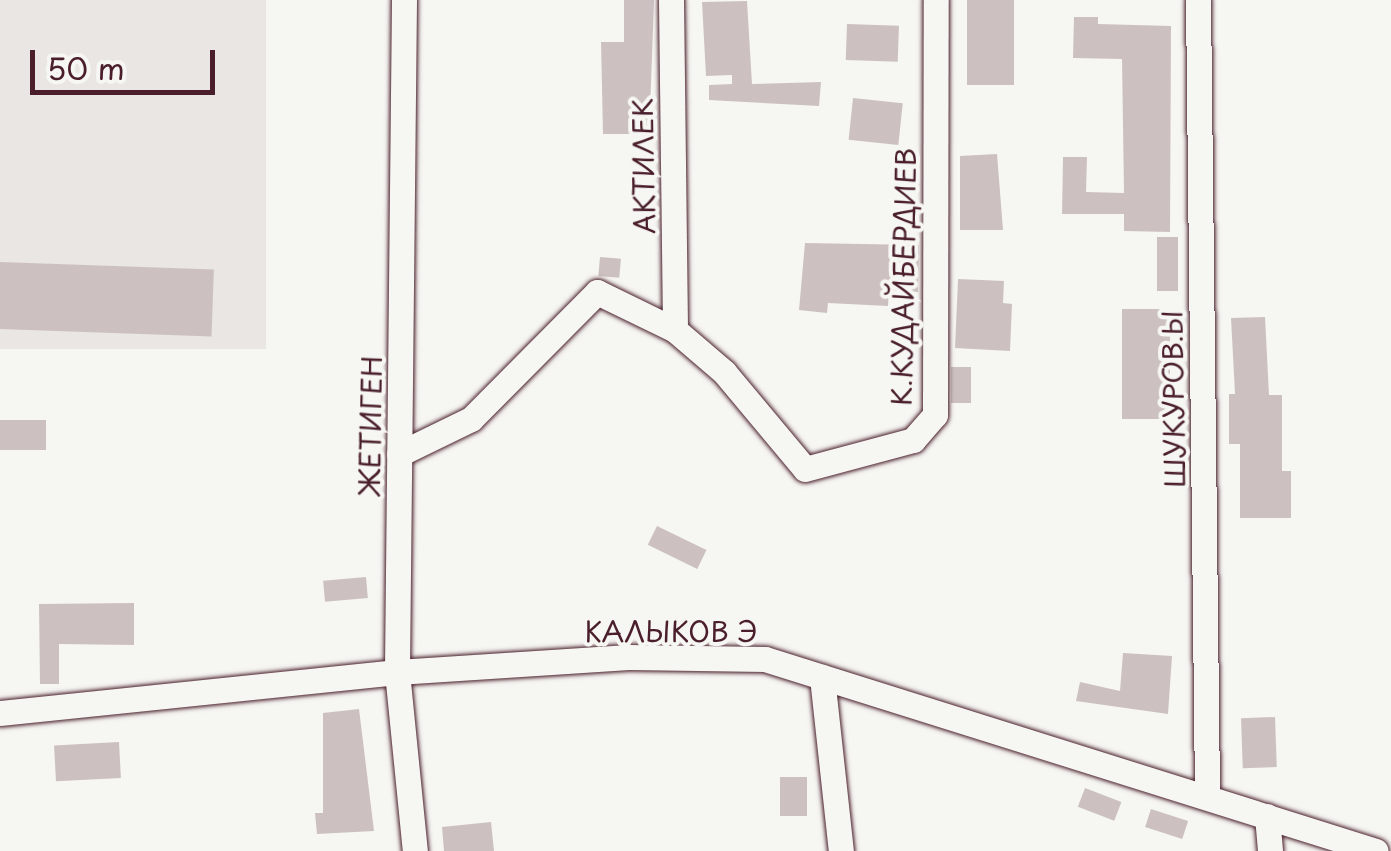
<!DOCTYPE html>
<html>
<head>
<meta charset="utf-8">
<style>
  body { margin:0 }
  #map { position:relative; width:1391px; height:851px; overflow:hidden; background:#f6f6f2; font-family:"Playpen Sans",sans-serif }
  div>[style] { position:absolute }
  .built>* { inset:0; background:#e9e6e3; transform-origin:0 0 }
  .building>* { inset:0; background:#ccc1c0; transform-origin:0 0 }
  .roads { filter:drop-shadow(0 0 2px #4a1f2b) drop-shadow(0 0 2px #4a1f2b) }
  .minor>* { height:25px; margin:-12.5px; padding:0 12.5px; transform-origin:12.5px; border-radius:12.5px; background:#f6f6f2 }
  span { translate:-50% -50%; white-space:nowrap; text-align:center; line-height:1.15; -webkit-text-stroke:8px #f6f6f2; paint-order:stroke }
  .street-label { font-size:28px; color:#4a1f2b }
  .scale { position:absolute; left:30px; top:50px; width:185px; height:45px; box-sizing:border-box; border:5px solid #4a1f2b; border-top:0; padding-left:12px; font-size:30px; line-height:35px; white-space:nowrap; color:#4a1f2b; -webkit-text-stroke:8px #f6f6f2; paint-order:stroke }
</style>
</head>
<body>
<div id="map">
  <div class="built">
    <div style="left:0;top:0;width:266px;height:349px"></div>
  </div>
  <div class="building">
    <div style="clip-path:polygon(624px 0,654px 0,650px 112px,656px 112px,656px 134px,603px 134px,601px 42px,624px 42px)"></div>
    <div style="left:967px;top:0;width:47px;height:85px"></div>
    <div style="clip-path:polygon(747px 1px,752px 84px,821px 82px,819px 106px,709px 100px,709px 85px,732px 84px,732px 75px,706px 76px,702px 2px)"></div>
    <div style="clip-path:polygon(1074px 17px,1098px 17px,1098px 24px,1171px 26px,1170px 232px,1124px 231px,1124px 214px,1062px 214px,1063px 157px,1087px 157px,1086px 192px,1124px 193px,1122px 59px,1073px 58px)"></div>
    <div style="left:847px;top:24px;width:52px;height:36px;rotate:2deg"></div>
    <div style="left:853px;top:98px;width:50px;height:42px;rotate:6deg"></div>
    <div style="clip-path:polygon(997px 154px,1003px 230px,960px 230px,960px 156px)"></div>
    <div style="left:1157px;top:237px;width:21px;height:54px"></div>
    <div style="clip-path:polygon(805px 243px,919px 245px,918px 292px,889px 290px,888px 306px,828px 303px,827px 313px,799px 310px)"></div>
    <div style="left:600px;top:257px;width:21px;height:19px;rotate:5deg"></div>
    <div style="left:0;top:262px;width:214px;height:67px;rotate:2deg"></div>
    <div style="clip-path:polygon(958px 279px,1004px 281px,1003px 303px,1012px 304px,1010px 351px,955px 348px)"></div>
    <div style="left:1122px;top:309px;width:48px;height:110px"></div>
    <div style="clip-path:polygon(1265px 317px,1269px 395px,1282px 395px,1282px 471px,1291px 471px,1291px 518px,1240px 518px,1240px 444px,1229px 444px,1229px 394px,1235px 394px,1231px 318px)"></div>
    <div style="left:951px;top:367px;width:20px;height:36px"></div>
    <div style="left:0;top:420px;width:46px;height:30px"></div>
    <div style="left:657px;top:526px;width:55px;height:21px;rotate:26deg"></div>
    <div style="left:366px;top:577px;width:21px;height:43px;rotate:85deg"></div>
    <div style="clip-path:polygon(134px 603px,134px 645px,59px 644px,59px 684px,40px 684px,39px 604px)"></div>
    <div style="clip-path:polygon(1123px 653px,1172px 656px,1168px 714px,1076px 701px,1080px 682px,1120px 691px)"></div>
    <div style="clip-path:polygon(359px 709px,374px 831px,317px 834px,315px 813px,323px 813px,323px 713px)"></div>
    <div style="left:1275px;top:717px;width:50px;height:34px;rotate:88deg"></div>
    <div style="left:119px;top:742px;width:36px;height:65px;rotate:87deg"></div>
    <div style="left:780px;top:777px;width:27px;height:39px"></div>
    <div style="left:1085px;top:788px;width:39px;height:20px;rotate:21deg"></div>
    <div style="left:1151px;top:809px;width:39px;height:19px;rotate:18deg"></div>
    <div style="clip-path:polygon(491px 822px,494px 851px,444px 851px,442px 827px)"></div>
  </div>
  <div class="roads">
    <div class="minor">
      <div style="left:404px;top:0;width:672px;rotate:90.6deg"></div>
      <div style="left:397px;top:672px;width:180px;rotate:84.3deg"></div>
      <div style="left:671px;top:0;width:330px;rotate:89.3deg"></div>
      <div style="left:1198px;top:0;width:797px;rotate:89.35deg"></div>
      <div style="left:399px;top:454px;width:80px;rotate:-25.9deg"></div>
      <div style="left:471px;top:419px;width:179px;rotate:-45.2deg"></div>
      <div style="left:597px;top:292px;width:87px;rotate:26deg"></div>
      <div style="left:675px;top:330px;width:65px;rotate:40.6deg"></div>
      <div style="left:724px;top:372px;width:126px;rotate:50.1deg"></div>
      <div style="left:805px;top:469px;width:112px;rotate:-15deg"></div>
      <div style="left:913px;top:440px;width:33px;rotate:-49deg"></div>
      <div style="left:935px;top:415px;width:415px;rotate:-89.9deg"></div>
      <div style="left:822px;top:677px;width:175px;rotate:83.8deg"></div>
      <div style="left:0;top:713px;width:399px;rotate:-5.9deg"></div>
      <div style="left:397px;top:672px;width:232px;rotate:-3.7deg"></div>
      <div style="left:629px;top:657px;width:136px;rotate:0.8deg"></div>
      <div style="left:765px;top:659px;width:640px;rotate:17.44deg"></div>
      <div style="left:1267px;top:816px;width:35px;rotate:85deg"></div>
    </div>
  </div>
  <div class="street-label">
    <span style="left:643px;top:166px;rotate:-91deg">АКТИЛЕК</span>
    <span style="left:903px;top:277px;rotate:-89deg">К.КУДАЙБЕРДИЕВ</span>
    <span style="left:1173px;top:399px;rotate:-91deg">ШУКУРОВ.Ы</span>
    <span style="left:370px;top:426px;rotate:-89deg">ЖЕТИГЕН</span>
    <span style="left:671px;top:631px">КАЛЫКОВ Э</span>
  </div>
  <div class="scale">50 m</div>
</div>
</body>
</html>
